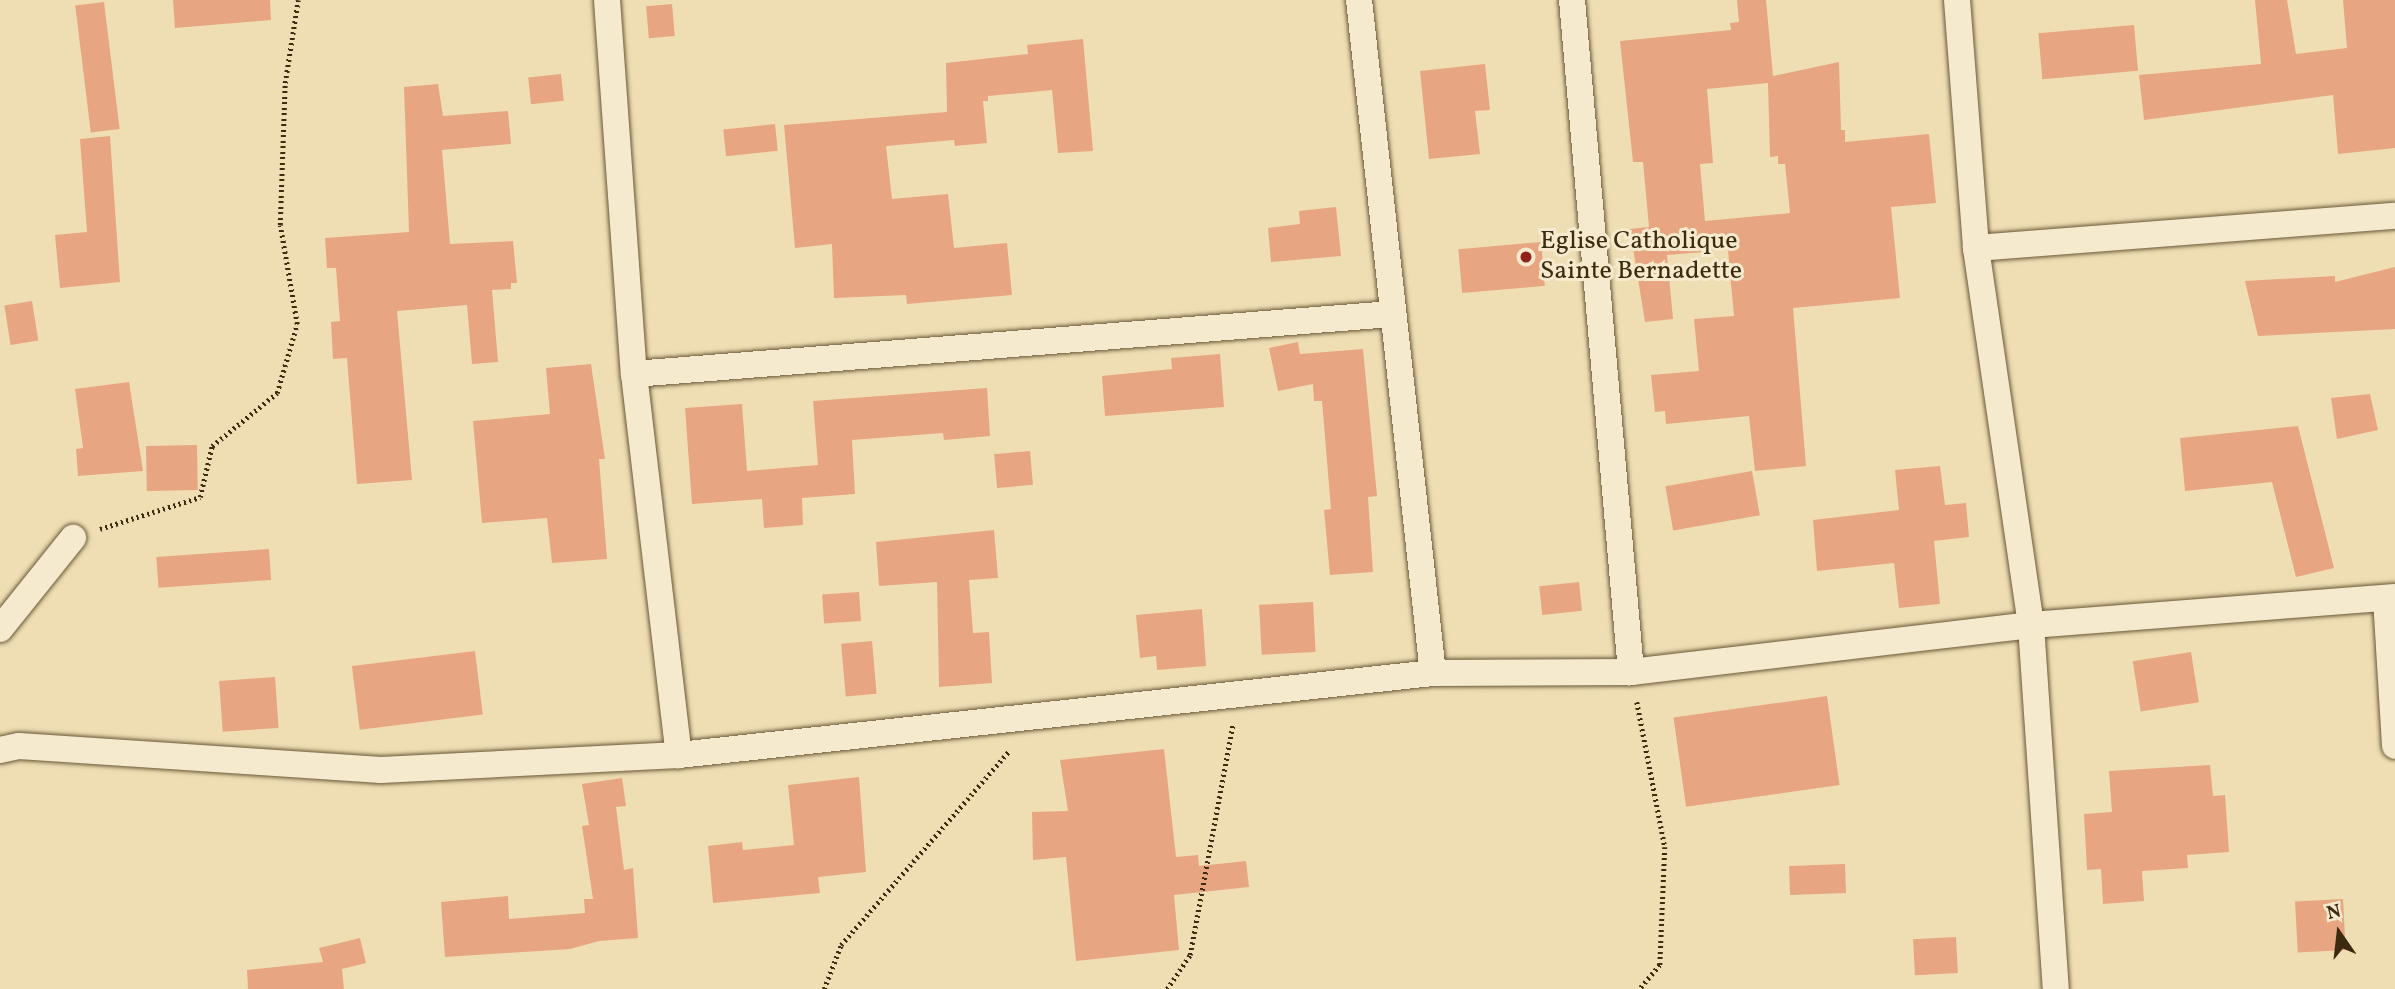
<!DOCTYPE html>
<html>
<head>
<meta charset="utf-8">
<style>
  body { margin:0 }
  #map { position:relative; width:2395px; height:989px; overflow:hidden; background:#efdeb3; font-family:Vollkorn,serif }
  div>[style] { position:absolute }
  .building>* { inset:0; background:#e7a681; transform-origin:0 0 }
  .path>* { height:4.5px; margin-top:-2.25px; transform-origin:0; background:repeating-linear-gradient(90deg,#3d2b0f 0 2px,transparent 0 5.5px) }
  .roads { filter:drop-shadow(0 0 2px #6a5838) drop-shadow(0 0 2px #6a5838) }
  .minor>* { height:26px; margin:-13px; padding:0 13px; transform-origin:13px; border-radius:13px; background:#f5eace }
  .dots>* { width:19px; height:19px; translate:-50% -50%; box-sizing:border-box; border:4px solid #f5eace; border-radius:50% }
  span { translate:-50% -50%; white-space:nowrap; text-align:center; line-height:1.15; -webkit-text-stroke:6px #f5eace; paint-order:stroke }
  .poi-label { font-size:26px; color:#3d2b0f }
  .left { translate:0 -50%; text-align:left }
  .north { position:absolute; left:2304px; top:898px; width:70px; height:70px; -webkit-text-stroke:5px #f5eace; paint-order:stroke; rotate:346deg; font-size:19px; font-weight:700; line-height:28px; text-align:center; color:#3d2b0f }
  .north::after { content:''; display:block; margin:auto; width:24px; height:32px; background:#3d2b0f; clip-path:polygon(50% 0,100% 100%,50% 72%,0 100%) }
</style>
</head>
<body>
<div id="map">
  <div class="building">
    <div style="clip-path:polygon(173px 0,270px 0,271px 20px,175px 28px)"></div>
    <div style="clip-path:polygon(evenodd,1737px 0,1766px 0,1773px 76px,1839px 62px,1841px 130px,1845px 130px,1845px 142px,1929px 134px,1936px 203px,1891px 207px,1900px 298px,1793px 308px,1806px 466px,1755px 471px,1749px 416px,1666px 424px,1665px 411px,1655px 412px,1651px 375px,1699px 371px,1694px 319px,1734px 316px,1728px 250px,1667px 255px,1673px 319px,1645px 322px,1630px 229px,1649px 227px,1643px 162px,1633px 162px,1620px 41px,1731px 30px,1730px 23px,1739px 22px,1737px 0,1768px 83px,1770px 157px,1778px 156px,1778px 164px,1785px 164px,1790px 213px,1705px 221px,1700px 164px,1713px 163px,1707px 89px,1768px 83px)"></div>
    <div style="clip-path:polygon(2255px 0,2287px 0,2296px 54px,2347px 48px,2343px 0,2395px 0,2395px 148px,2338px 154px,2333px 95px,2144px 120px,2139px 75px,2261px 64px)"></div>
    <div style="left:104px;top:2px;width:128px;height:29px;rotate:83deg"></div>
    <div style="left:672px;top:4px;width:32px;height:26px;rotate:85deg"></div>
    <div style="left:2134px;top:25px;width:46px;height:96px;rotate:85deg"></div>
    <div style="clip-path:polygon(1083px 39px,1093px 151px,1058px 153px,1052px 90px,988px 96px,988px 101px,983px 101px,987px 143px,955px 146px,954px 140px,886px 146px,892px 199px,948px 194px,954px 248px,1007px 243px,1012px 295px,907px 304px,906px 295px,834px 298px,832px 244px,795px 248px,784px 125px,947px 112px,946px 63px,1028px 54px,1027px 45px)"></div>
    <div style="clip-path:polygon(1485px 64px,1490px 110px,1475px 111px,1480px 154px,1429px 159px,1420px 71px)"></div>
    <div style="left:561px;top:74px;width:27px;height:33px;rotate:84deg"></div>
    <div style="clip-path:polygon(438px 84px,443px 116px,508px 111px,511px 144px,442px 150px,450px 244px,513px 241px,517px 283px,511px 283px,511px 289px,492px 290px,498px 362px,472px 364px,467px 305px,397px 311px,412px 480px,357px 484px,347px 358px,333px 359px,331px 322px,340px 321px,336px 268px,327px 268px,325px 238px,409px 232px,404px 87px)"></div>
    <div style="left:775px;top:124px;width:27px;height:52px;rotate:84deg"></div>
    <div style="clip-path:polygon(110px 136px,120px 282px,60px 288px,55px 235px,87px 232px,80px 139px)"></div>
    <div style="clip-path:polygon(1336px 207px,1341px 256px,1271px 262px,1268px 228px,1300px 224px,1299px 211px)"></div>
    <div style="left:1541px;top:242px;width:44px;height:83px;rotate:85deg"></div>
    <div style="clip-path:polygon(2395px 267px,2395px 329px,2258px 336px,2245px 281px,2335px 276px,2335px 282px)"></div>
    <div style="left:32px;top:301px;width:40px;height:28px;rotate:81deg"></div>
    <div style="clip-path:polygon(1298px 342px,1300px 354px,1363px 349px,1377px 496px,1368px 497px,1373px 572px,1330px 575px,1324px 510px,1331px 509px,1322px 401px,1314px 401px,1313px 384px,1278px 391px,1269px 348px)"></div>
    <div style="clip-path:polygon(1220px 354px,1224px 407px,1105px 416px,1102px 376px,1172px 369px,1171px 358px)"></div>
    <div style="clip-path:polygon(591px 364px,605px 459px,599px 459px,607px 559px,552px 563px,547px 518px,482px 523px,473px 421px,550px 414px,546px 368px)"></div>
    <div style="clip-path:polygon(129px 382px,143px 471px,78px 476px,76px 449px,83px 448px,75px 389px)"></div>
    <div style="clip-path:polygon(987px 388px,990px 436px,944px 440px,943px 433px,852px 440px,855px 494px,802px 498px,803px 525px,764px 528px,762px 499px,692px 504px,685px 408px,742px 404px,747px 471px,818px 465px,813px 401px)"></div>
    <div style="clip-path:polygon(2370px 394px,2378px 430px,2337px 439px,2331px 398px)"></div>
    <div style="clip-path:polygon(2298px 426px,2334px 568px,2296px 577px,2272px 482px,2185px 491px,2180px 438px)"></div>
    <div style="left:197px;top:445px;width:45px;height:51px;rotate:89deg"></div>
    <div style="left:1030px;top:451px;width:34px;height:36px;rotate:85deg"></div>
    <div style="clip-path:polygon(1940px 466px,1945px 505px,1966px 503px,1969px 537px,1934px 541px,1940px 604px,1899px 608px,1894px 563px,1817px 571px,1813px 520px,1899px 510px,1895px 470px)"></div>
    <div style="left:1752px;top:471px;width:45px;height:88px;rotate:80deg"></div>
    <div style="clip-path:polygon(994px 530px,998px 578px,969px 580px,973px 633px,989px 632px,992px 683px,939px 687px,937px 582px,879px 586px,876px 542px)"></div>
    <div style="left:269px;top:549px;width:31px;height:113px;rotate:86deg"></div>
    <div style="left:1579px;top:582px;width:29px;height:40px;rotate:84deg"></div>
    <div style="left:859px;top:592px;width:29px;height:37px;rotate:86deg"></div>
    <div style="left:1313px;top:602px;width:50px;height:54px;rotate:87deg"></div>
    <div style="clip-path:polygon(1202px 609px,1206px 666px,1157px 670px,1156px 656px,1140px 658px,1136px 615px)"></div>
    <div style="left:872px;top:641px;width:53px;height:31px;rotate:85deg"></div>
    <div style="left:475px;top:651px;width:64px;height:124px;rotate:83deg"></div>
    <div style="left:2191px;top:652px;width:51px;height:59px;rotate:81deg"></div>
    <div style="left:275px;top:677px;width:51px;height:56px;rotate:86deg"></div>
    <div style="left:1827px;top:696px;width:90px;height:155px;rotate:82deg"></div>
    <div style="clip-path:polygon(1164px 749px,1176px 857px,1198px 855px,1199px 866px,1246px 861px,1249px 887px,1174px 895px,1179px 950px,1076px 961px,1066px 857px,1033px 860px,1032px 812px,1068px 811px,1060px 760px)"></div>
    <div style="clip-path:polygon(2210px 765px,2213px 796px,2225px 795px,2229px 852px,2187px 855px,2188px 868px,2142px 871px,2144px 901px,2103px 904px,2101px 869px,2087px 870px,2084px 814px,2112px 812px,2109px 771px)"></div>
    <div style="clip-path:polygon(859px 777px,866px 872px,818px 877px,820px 893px,713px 903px,708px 846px,742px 842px,743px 850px,794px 845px,788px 785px)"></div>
    <div style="clip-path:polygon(622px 778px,626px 806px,616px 807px,624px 870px,633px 868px,638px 938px,599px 941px,570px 949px,445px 957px,441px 902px,508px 896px,509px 919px,585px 913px,584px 899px,593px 899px,582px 826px,589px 825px,582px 784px)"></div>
    <div style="left:1845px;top:864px;width:29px;height:56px;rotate:88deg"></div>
    <div style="left:2343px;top:899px;width:51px;height:48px;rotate:87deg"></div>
    <div style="left:1956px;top:937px;width:36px;height:43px;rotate:87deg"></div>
    <div style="clip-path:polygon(360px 938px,366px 963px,342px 969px,344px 989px,248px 989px,247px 970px,323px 962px,319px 948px)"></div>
  </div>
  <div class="path">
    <div style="left:100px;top:529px;width:105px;rotate:-17.7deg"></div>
    <div style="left:200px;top:497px;width:52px;rotate:-76.8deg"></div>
    <div style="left:212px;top:446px;width:84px;rotate:-39.2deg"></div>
    <div style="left:277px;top:393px;width:72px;rotate:-73.8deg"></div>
    <div style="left:297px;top:324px;width:100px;rotate:-99.7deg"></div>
    <div style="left:280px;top:225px;width:142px;rotate:-88deg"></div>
    <div style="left:285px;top:83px;width:84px;rotate:-81.1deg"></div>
    <div style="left:1637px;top:702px;width:148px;rotate:79.1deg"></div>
    <div style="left:1665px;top:847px;width:118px;rotate:92.4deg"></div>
    <div style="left:1660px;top:965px;width:31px;rotate:130deg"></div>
    <div style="left:824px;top:989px;width:47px;rotate:-68.9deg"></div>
    <div style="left:841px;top:945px;width:257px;rotate:-49.1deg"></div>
    <div style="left:1167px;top:989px;width:41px;rotate:-55.9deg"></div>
    <div style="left:1190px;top:955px;width:235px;rotate:-79.5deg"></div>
  </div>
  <div class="roads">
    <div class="minor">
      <div style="left:607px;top:0;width:375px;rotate:85.9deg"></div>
      <div style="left:634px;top:374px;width:384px;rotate:83.3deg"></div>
      <div style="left:1359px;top:0;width:677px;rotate:83.73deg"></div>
      <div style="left:1572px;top:0;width:675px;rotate:84.98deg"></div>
      <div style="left:1957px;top:0;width:249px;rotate:85.6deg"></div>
      <div style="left:1976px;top:248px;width:381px;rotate:81.7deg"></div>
      <div style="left:2031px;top:625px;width:365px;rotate:86.1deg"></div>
      <div style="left:1976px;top:248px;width:420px;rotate:-4.4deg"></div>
      <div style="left:634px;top:374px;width:759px;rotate:-4.53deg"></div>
      <div style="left:2386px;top:598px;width:148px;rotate:86.5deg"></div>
      <div style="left:0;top:629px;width:117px;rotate:-51.3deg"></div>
      <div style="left:0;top:750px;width:19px;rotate:-12deg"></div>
      <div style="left:19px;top:746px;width:363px;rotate:3.8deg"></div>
      <div style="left:381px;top:770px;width:298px;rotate:-2.9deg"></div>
      <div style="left:679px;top:755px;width:758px;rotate:-6.21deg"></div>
      <div style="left:1433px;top:673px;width:198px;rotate:-0.3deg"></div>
      <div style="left:1631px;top:672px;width:403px;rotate:-6.7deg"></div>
      <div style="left:2031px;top:625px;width:365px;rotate:-4.4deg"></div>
    </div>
  </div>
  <div class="dots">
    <div style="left:1526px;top:257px;background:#8f2418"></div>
  </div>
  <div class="poi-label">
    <span class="left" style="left:1540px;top:257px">Eglise Catholique<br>Sainte Bernadette</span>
  </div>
  <div class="north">N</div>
</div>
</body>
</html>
